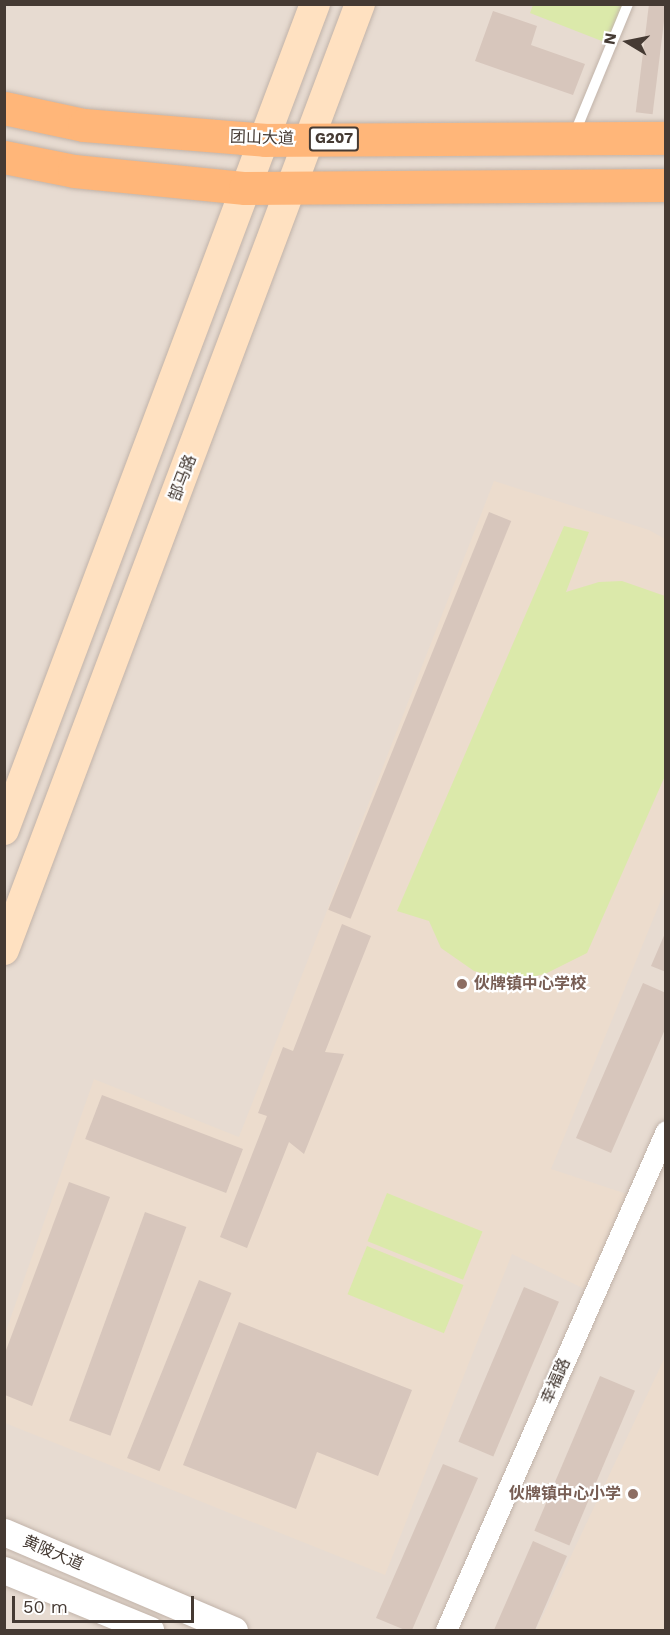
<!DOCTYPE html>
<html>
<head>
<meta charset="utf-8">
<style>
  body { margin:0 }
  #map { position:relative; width:670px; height:1635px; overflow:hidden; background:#f2eae3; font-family:"Work Sans","Noto Sans SC",sans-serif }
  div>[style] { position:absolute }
  .residential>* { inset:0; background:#e7dbd1; transform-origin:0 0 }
  .education>* { inset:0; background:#ecdccd }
  .green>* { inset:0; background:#dbe9aa; transform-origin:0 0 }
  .building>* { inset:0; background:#d7c6bc; transform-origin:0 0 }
  .roads { filter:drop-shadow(0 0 2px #c1b3a9) drop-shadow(0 0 2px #c1b3a9) }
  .service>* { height:10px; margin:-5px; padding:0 5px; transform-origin:5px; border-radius:5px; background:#fff }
  .minor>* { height:21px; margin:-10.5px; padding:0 10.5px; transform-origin:10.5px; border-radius:10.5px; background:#fff }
  .tertiary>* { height:27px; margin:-13.5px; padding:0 13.5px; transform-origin:13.5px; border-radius:13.5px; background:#fff }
  .secondary>* { height:30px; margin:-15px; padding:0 15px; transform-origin:15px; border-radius:15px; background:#ffe1c1 }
  .trunk>* { height:33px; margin:-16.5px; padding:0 16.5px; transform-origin:16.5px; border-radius:16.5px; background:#ffb679 }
  .dots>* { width:16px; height:16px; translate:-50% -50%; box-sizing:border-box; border:3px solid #fff; border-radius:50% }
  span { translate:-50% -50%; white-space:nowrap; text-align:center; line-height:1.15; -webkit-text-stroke:4.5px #fff; paint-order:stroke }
  .shield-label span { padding:2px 4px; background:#fff; border:2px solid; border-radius:4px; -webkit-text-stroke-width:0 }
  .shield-label { font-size:15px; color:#453a33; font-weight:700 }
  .street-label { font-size:16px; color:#453a33 }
  .education-label { font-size:16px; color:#785e54; font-weight:700 }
  .left { translate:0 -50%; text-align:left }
  .right { translate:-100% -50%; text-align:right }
  .frame { position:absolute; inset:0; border:6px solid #453a33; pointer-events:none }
  .north { position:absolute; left:598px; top:12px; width:60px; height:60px; -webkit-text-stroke:4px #fff; paint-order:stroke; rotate:280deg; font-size:16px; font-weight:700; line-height:24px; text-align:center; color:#453a33 }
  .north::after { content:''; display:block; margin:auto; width:21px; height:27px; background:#453a33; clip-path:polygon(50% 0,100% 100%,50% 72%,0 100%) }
  .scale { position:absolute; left:12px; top:1596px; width:182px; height:27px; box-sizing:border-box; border:3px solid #453a33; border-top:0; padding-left:8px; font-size:18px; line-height:21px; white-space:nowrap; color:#453a33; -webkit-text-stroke:4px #fff; paint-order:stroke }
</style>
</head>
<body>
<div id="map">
  <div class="residential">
    <div style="left:5px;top:5px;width:660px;height:1625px"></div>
  </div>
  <div class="education">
    <div style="clip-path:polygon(494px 481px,649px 530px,665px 539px,665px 890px,551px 1169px,636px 1197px,595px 1294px,512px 1254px,385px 1575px,5px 1423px,5px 1334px,94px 1079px,239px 1137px)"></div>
    <div style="clip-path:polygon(665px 1357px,665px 1630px,536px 1630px)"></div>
  </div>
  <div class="green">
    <div style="clip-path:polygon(533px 5px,628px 5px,612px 45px,530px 13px)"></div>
    <div style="clip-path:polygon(564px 526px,589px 532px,566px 592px,599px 582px,622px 581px,665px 596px,665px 776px,587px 953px,545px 974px,511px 981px,474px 971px,441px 948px,429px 921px,397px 911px)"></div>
    <div style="left:387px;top:1193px;width:103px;height:52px;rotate:22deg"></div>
    <div style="left:367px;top:1246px;width:104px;height:52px;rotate:22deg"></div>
  </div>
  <div class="building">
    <div style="left:649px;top:4px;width:17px;height:109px;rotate:7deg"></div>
    <div style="clip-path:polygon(493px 11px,537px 26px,531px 45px,585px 64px,573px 95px,475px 61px)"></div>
    <div style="left:489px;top:512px;width:24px;height:429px;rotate:22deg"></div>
    <div style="clip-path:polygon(342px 924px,371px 936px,325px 1052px,344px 1054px,304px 1154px,289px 1142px,247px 1248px,220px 1237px,267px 1116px,258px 1113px,283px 1047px,293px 1051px)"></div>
    <div style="clip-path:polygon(666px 931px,666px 972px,651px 966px)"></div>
    <div style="clip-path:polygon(643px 983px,666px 993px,666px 1027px,611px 1153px,576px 1138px)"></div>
    <div style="left:102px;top:1095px;width:151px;height:47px;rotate:21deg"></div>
    <div style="clip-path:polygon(69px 1182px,110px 1197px,32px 1406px,5px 1395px,5px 1353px)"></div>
    <div style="left:145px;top:1212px;width:44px;height:222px;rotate:20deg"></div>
    <div style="left:199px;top:1280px;width:35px;height:192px;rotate:22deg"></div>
    <div style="left:524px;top:1287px;width:38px;height:168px;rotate:23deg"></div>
    <div style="clip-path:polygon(239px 1322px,412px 1390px,378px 1476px,317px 1452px,296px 1509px,183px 1465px)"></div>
    <div style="left:600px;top:1376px;width:38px;height:168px;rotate:23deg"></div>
    <div style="clip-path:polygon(443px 1464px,478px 1478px,412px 1630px,405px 1630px,376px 1618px)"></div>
    <div style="clip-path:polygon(533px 1541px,567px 1556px,535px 1630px,494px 1630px)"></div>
  </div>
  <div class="roads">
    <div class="service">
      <div style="left:574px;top:135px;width:142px;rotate:-67.6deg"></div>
    </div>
    <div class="minor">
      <div style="left:446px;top:1630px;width:545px;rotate:-66.21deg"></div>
    </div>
    <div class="tertiary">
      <div style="left:4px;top:1532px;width:250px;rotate:23.1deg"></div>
      <div style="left:4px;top:1570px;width:158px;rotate:22.3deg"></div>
    </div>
    <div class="secondary">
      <div style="left:4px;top:830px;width:883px;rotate:-69.37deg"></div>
      <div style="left:4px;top:950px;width:1011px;rotate:-69.38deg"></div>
    </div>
    <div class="trunk">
      <div style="left:4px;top:108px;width:82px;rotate:12deg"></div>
      <div style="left:84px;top:125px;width:182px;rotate:4.7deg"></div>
      <div style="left:265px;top:140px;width:401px;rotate:-0.3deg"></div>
      <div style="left:4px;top:157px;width:71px;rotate:11.3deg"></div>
      <div style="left:74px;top:171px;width:172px;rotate:5.7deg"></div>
      <div style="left:245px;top:188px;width:421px;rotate:-0.4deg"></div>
    </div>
  </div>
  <div class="dots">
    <div style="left:462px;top:984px;background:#8d6e63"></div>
    <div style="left:633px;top:1494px;background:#8d6e63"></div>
  </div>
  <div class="shield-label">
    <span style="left:334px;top:139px">G207</span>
  </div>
  <div class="street-label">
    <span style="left:262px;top:138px;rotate:2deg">团山大道</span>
    <span style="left:183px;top:478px;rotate:-69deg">郜马路</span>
    <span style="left:556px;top:1381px;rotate:-66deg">幸福路</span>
    <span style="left:53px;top:1553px;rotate:23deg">黄陂大道</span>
  </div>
  <div class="education-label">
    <span class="left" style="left:474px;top:984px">伙牌镇中心学校</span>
    <span class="right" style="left:621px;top:1494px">伙牌镇中心小学</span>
  </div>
  <div class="frame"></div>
  <div class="north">N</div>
  <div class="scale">50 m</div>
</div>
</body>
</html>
